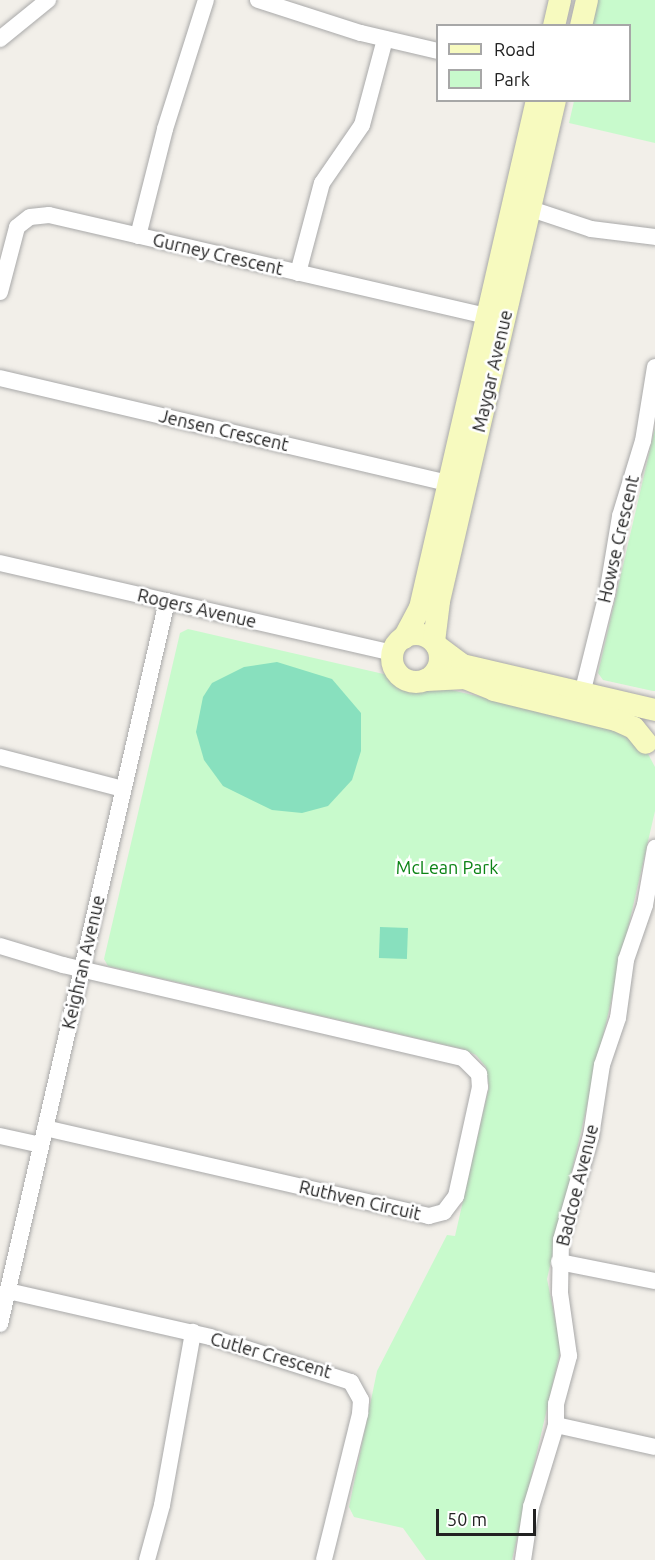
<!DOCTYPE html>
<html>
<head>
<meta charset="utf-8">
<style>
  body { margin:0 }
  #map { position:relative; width:655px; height:1560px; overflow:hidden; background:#f2efe9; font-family:Ubuntu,sans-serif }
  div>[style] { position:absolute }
  .park>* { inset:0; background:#c8facc }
  .pitch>* { inset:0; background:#88e0be; transform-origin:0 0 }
  .roads { filter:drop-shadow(0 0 2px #a9a9a9) drop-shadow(0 0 2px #a9a9a9) }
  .street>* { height:16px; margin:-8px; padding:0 8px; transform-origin:8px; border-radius:8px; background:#fff }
  .secondary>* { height:22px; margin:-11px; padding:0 11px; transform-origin:11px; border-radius:11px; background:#f7fabf }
  .secondary>.ring { margin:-11px; padding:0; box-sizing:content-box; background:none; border:22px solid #f7fabf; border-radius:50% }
  span { translate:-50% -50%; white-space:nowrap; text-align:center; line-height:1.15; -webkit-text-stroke:5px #fff; paint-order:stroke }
  .street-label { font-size:18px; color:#222 }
  .park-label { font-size:18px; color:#0c8416 }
  .legend { position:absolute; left:436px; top:24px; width:195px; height:78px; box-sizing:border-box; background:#fff; border:2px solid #a7a7a7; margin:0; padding:8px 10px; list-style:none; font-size:18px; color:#222 }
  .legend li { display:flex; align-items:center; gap:12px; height:30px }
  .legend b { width:30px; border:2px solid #a7a7a7 }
  .scale { position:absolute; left:436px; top:1509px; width:100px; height:27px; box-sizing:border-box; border:3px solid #222; border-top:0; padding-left:8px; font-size:18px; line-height:21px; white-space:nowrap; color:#222; -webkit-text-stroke:4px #fff; paint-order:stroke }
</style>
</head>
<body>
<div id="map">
  <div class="park">
    <div style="clip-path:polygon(598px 0,655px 0,655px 143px,569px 123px,574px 101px,630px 100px,630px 26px,592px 25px)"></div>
    <div style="clip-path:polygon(655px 428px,655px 691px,653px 691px,603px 680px,598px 673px)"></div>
    <div style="clip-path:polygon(188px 629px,388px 675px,401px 685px,421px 689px,438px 687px,612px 727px,647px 752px,655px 767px,655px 811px,547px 1279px,561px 1348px,512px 1560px,426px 1560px,403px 1528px,354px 1517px,349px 1507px,377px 1371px,447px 1235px,455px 1236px,489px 1087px,486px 1067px,476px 1055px,463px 1049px,108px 966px,104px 959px,180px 633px)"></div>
  </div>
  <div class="pitch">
    <div style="clip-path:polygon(277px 662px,332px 679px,361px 713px,361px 751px,352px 780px,328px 806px,302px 813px,272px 810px,223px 786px,204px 760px,196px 732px,203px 697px,212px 683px,244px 667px)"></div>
    <div style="left:380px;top:927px;width:28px;height:31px;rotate:2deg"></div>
  </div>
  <div class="roads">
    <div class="street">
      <div style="left:258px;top:0;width:108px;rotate:17.8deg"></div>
      <div style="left:361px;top:33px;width:79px;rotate:13.2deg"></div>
      <div style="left:0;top:39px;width:62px;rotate:-39.1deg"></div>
      <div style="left:531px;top:209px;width:63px;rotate:18.4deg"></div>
      <div style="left:591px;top:229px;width:64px;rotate:7.1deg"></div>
      <div style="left:138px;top:236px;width:110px;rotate:-75.8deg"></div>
      <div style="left:165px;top:129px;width:135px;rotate:-72.4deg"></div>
      <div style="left:298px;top:273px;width:93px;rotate:-75.1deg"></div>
      <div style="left:322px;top:183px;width:70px;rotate:-55.4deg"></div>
      <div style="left:362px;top:125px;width:89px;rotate:-75deg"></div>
      <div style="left:0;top:292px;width:67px;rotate:-75.3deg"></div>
      <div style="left:17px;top:227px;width:16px;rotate:-38deg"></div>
      <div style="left:30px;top:217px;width:19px;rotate:-6deg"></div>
      <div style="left:49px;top:215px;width:449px;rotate:13deg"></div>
      <div style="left:0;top:378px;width:460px;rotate:13.2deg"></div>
      <div style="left:0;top:563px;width:403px;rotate:12.9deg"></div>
      <div style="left:580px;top:702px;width:111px;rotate:-76deg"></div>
      <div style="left:607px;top:594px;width:79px;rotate:-80.5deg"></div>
      <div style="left:620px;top:516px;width:78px;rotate:-73deg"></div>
      <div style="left:643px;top:441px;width:75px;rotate:-80.8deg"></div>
      <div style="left:0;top:757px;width:127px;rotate:14.6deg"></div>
      <div style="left:0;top:946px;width:66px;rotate:16.8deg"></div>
      <div style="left:63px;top:965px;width:411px;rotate:13.1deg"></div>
      <div style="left:463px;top:1058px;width:23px;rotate:45deg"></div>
      <div style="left:479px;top:1074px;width:13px;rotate:86deg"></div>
      <div style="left:480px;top:1087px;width:112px;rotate:102.4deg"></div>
      <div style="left:456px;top:1196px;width:20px;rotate:127deg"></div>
      <div style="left:444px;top:1212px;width:16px;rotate:165deg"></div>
      <div style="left:429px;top:1216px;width:394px;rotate:-167.1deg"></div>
      <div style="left:0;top:1136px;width:42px;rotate:12.4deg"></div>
      <div style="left:559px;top:1262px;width:98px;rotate:11.2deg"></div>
      <div style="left:8px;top:1291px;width:207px;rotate:12.8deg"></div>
      <div style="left:210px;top:1337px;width:148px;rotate:17.7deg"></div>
      <div style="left:351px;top:1382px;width:21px;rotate:61deg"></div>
      <div style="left:361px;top:1400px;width:14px;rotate:94deg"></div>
      <div style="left:360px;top:1414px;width:150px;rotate:103.9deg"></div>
      <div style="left:0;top:1324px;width:742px;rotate:-76.99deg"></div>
      <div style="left:556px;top:1425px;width:101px;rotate:12.5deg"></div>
      <div style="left:147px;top:1560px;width:57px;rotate:-74.7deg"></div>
      <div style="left:162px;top:1505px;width:176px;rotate:-79.8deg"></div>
      <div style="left:523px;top:1560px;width:54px;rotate:-81.4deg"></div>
      <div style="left:531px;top:1507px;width:86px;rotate:-73deg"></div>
      <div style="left:556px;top:1425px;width:21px;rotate:-90deg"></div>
      <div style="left:556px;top:1404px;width:50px;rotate:-74.8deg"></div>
      <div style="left:569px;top:1356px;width:64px;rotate:-98.1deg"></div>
      <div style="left:560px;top:1293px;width:53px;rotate:-88.9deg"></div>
      <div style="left:561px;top:1240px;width:108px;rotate:-73.9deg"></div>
      <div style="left:591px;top:1136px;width:72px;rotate:-81.2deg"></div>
      <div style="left:602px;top:1065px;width:50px;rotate:-71.2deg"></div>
      <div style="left:618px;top:1018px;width:59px;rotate:-82.1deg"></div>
      <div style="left:626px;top:960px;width:58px;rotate:-70.9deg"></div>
      <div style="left:645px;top:905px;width:58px;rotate:-80deg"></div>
    </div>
    <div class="secondary">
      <div style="left:554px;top:26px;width:27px;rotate:-77deg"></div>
      <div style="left:581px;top:26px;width:27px;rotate:-77deg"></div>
      <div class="ring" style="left:392px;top:634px;width:26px;height:26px"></div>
      <div style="left:404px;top:638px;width:34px;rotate:-62deg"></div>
      <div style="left:420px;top:608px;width:521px;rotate:-77.03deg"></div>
      <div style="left:434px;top:642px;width:41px;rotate:-83deg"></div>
      <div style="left:439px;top:601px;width:514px;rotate:-76.96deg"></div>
      <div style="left:437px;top:646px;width:31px;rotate:37deg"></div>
      <div style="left:462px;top:665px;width:198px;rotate:13.1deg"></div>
      <div style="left:426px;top:680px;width:39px;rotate:-3deg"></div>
      <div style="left:465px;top:678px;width:31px;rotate:22deg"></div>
      <div style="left:494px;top:690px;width:126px;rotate:13.8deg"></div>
      <div style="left:616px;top:720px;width:20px;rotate:24deg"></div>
      <div style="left:634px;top:728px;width:19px;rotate:51deg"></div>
    </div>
  </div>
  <div class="street-label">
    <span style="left:218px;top:254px;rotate:13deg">Gurney Crescent</span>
    <span style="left:492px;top:371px;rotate:-77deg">Maygar Avenue</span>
    <span style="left:224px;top:430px;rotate:13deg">Jensen Crescent</span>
    <span style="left:618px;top:539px;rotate:-77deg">Howse Crescent</span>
    <span style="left:197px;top:608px;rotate:13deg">Rogers Avenue</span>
    <span style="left:83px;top:962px;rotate:-77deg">Keighran Avenue</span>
    <span style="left:577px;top:1185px;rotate:-76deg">Badcoe Avenue</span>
    <span style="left:360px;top:1200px;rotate:13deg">Ruthven Circuit</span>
    <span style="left:271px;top:1355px;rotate:16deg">Cutler Crescent</span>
  </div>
  <div class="park-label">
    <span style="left:447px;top:867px">McLean Park</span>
  </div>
  <ul class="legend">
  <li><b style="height:8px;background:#f7fabf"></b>Road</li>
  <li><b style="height:16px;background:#c8facc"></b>Park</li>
  </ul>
  <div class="scale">50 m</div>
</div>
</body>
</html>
